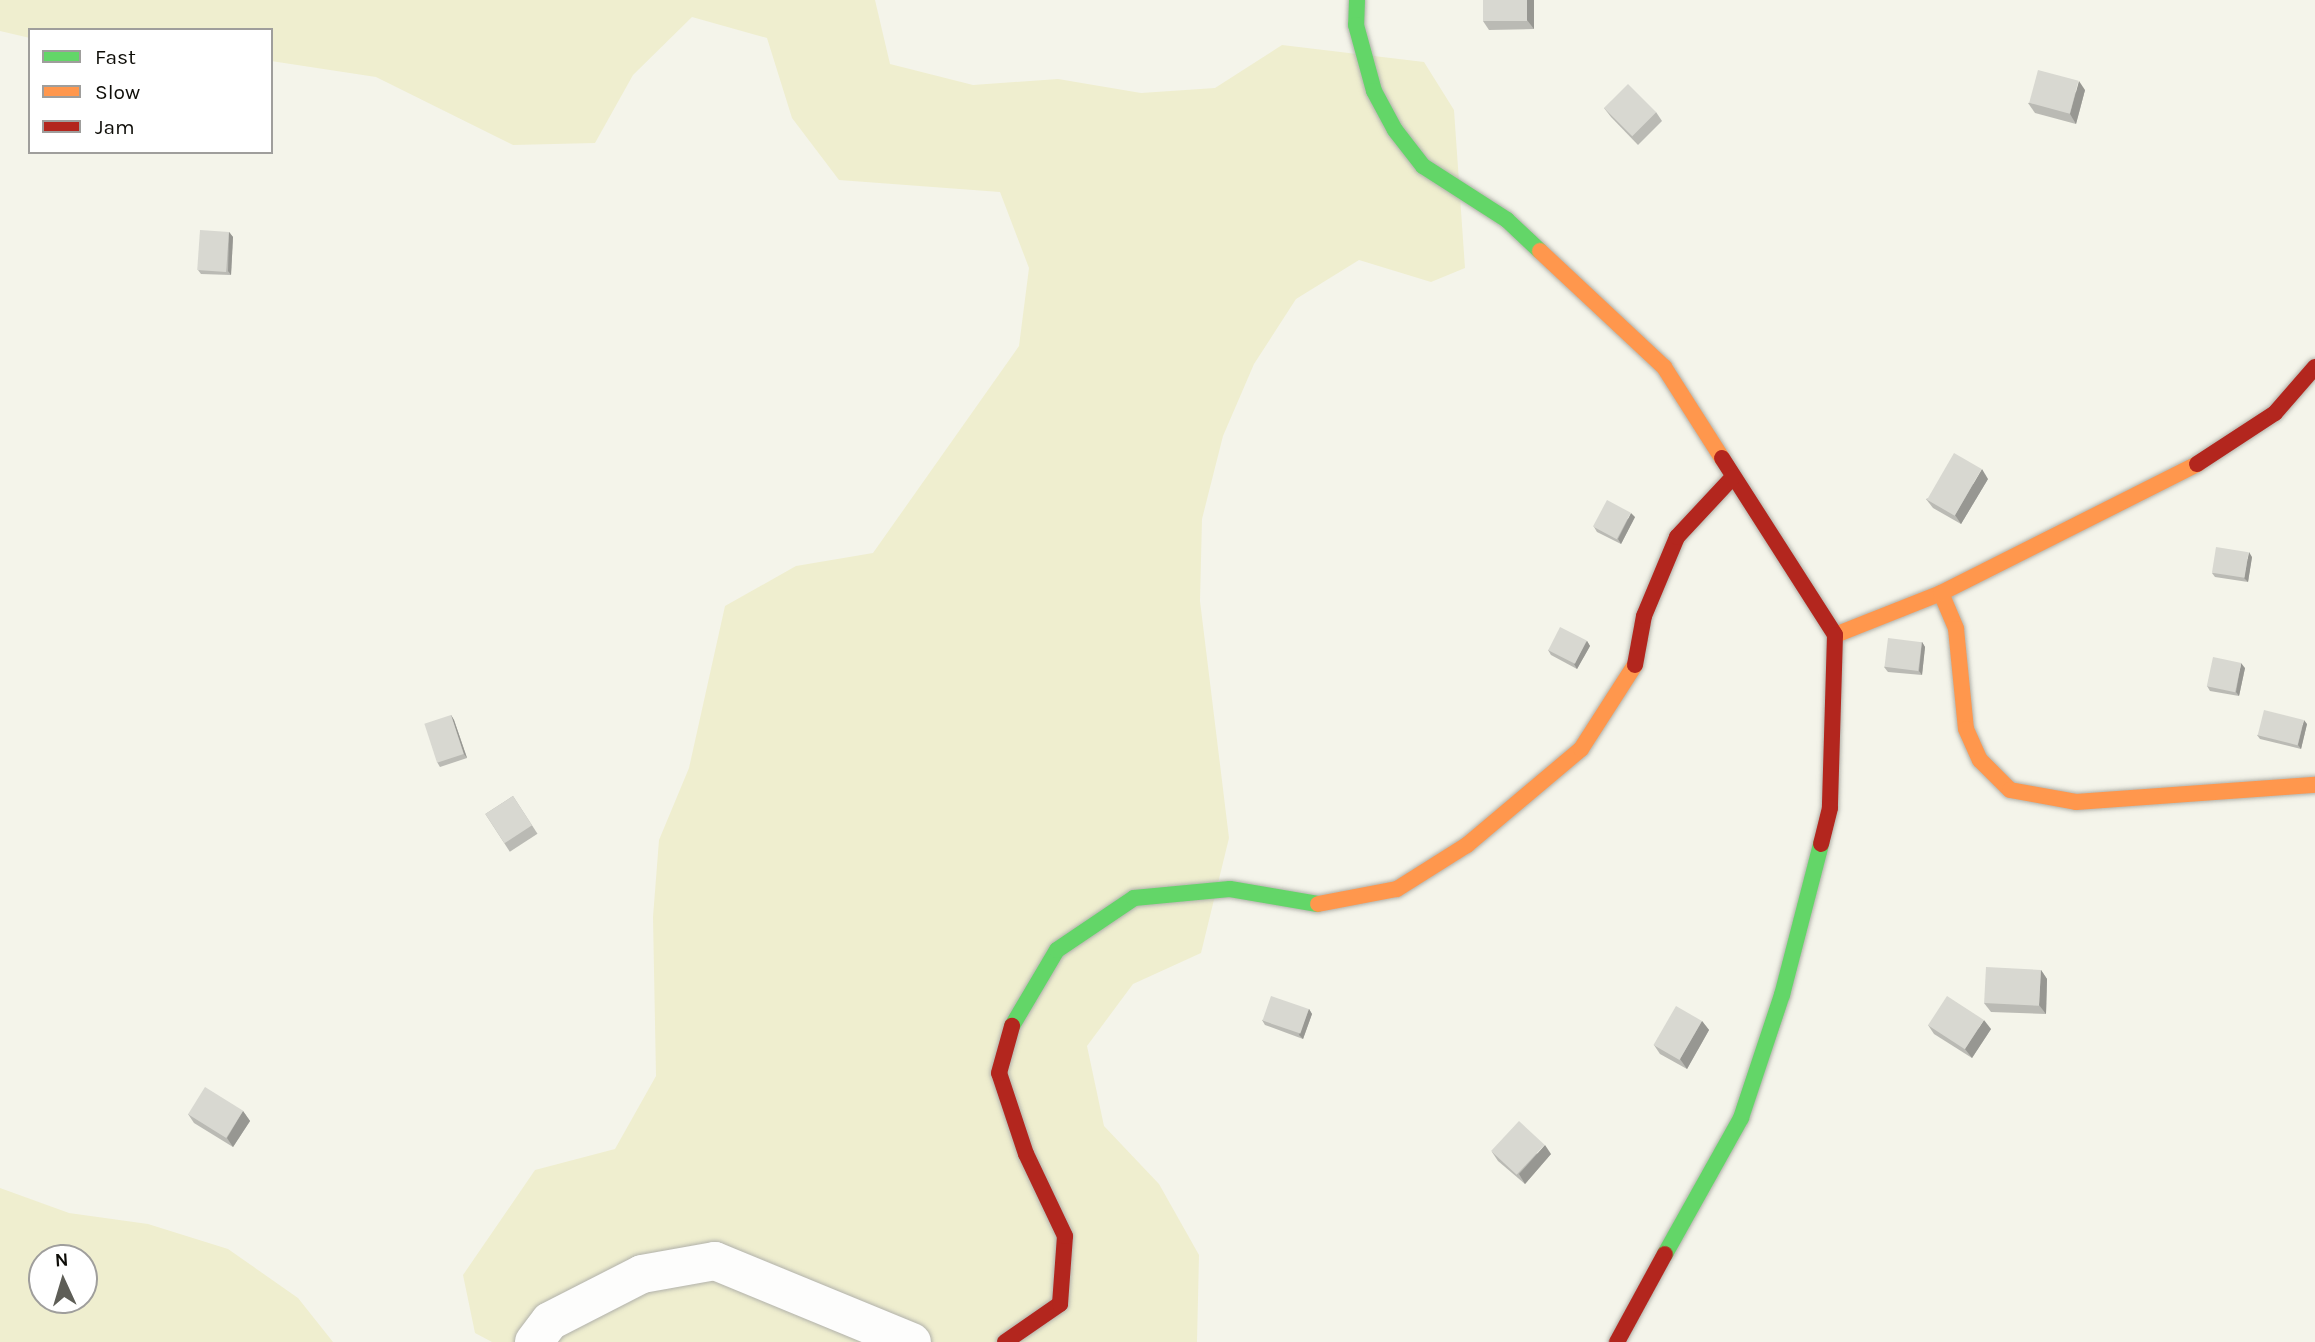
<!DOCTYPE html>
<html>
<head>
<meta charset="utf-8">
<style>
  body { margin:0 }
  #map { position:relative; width:2315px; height:1342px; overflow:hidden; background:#f4f4ea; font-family:Karla,sans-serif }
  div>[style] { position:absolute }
  .green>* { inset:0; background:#efeecf }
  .roads { filter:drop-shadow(0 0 2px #b1b1aa) drop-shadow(0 0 2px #b1b1aa) }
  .street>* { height:38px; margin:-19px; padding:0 19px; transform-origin:19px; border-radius:19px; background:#fdfdfc }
  .fast>* { height:16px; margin:-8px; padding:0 8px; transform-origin:8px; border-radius:8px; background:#63d668 }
  .slow>* { height:16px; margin:-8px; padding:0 8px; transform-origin:8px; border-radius:8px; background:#ff974d }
  .jam>* { height:16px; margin:-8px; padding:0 8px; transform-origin:8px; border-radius:8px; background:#b3261e }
  .wall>* { inset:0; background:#babab4; transform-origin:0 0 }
  .shaded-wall>* { inset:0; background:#979792 }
  .building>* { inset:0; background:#d8d8d1; transform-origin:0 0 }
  span { translate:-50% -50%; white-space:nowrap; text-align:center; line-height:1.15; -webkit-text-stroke:6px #fff; paint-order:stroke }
  .legend { position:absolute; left:28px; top:28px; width:245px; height:126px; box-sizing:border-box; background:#fff; border:2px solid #9f9e9c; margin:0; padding:9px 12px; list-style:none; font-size:21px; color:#0e0d08 }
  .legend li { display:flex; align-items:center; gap:14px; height:35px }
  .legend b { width:35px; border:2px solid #9f9e9c }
  .north { position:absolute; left:28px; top:1244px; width:70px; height:70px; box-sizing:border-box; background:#fff; border:2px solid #9f9e9c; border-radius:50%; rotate:356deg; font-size:19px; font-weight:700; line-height:28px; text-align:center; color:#0e0d08 }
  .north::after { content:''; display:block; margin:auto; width:24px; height:32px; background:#5e5e57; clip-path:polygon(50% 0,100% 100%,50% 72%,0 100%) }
</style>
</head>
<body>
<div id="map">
  <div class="green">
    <div style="clip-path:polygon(0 0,875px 0,890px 64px,973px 85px,1058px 79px,1141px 93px,1215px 88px,1282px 45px,1424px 62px,1454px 110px,1465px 268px,1431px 282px,1359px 260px,1296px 299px,1254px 364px,1223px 436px,1202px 519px,1200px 601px,1229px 838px,1201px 953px,1133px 984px,1087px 1046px,1104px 1126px,1159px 1184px,1199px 1255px,1197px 1342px,492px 1342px,475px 1333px,463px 1275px,535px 1170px,615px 1149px,656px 1076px,653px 917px,659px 840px,689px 768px,725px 606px,796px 566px,873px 553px,1019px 346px,1029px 268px,1000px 192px,839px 180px,792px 118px,767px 38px,692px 17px,633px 75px,595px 143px,513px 145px,376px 77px,271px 61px,271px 30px,30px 30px,30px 38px,0 31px)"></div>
    <div style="clip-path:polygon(evenodd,0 1188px,69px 1213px,148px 1224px,228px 1249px,298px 1298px,333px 1342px,0 1342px,0 1188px,42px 1258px,84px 1258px,84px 1300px,42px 1300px,42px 1258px)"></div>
  </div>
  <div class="roads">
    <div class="street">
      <div style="left:534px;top:1342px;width:26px;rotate:-53deg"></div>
      <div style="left:550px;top:1321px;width:103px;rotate:-27.1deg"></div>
      <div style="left:642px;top:1274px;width:74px;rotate:-10.1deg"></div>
      <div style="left:715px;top:1261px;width:213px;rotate:22.4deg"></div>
    </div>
    <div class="fast">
      <div style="left:1357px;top:0;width:25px;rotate:92deg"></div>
      <div style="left:1356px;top:25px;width:68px;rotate:74.7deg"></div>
      <div style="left:1374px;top:91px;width:44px;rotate:61.7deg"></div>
      <div style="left:1395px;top:130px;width:46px;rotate:52.1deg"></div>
      <div style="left:1423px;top:166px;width:100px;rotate:32.7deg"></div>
      <div style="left:1507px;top:220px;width:45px;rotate:43.2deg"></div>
      <div style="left:1012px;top:1026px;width:88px;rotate:-59.4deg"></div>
      <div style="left:1057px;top:950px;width:93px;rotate:-34deg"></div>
      <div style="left:1134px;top:898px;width:96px;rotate:-5.4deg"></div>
      <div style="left:1230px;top:889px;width:89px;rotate:9.7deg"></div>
      <div style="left:1665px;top:1254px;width:156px;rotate:-60.8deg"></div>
      <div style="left:1741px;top:1118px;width:130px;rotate:-71.6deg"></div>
      <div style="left:1782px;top:995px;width:156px;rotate:-75.5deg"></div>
    </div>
    <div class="slow">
      <div style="left:1540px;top:251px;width:170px;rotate:43.1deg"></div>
      <div style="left:1664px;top:367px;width:108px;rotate:57.5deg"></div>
      <div style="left:1941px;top:593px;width:39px;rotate:67deg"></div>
      <div style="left:1956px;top:629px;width:100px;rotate:84.3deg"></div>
      <div style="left:1966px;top:729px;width:34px;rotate:66deg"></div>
      <div style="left:1980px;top:760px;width:42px;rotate:45deg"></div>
      <div style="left:2010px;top:790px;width:67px;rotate:10.3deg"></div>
      <div style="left:2076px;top:802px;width:240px;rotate:-4.1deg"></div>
      <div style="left:1835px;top:635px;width:114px;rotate:-21.6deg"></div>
      <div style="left:1941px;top:593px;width:287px;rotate:-26.7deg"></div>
      <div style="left:1318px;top:904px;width:80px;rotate:-10.8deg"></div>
      <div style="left:1397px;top:889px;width:83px;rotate:-32.2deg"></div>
      <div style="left:1467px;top:845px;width:149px;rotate:-40.1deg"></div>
      <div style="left:1581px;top:749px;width:100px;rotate:-57.3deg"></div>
    </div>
    <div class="jam">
      <div style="left:1722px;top:458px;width:210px;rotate:57.4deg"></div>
      <div style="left:1835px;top:635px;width:173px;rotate:91.7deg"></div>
      <div style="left:1830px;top:808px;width:37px;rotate:104deg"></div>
      <div style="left:2197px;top:464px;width:93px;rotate:-33.2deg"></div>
      <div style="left:2275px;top:413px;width:61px;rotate:-49deg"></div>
      <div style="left:1635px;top:665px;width:50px;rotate:-79.6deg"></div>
      <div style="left:1644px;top:616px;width:86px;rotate:-67.3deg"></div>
      <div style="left:1677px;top:537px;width:81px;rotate:-47deg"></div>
      <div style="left:1005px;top:1342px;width:67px;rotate:-34.6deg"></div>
      <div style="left:1060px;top:1304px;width:68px;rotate:-85.8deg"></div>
      <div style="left:1065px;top:1236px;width:91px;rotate:-115.4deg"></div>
      <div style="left:1026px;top:1154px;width:85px;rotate:-108.4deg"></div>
      <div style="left:999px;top:1073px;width:49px;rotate:-74.5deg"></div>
      <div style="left:1617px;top:1342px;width:100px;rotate:-61.4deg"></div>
    </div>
  </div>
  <div class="wall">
    <div style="clip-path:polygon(1483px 0,1534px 0,1534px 29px,1489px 30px,1483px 21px)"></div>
    <div style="clip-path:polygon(2085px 90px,2076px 124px,2035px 113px,2028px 103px)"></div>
    <div style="clip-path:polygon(1604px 108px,1656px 112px,1662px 121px,1638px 145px,1611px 117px)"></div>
    <div style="clip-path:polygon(229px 232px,233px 237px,231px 275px,201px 274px,198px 270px)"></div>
    <div style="clip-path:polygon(1988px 479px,1961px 524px,1933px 508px,1926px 499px)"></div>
    <div style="clip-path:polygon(1635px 517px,1621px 544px,1597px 532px,1594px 527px)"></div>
    <div style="clip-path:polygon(2252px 557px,2248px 582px,2215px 577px,2212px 573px)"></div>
    <div style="clip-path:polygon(1587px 641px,1590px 646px,1577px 669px,1551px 655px,1548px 650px)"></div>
    <div style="clip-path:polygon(1922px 642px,1925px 647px,1922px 675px,1888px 672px,1884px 667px)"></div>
    <div style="clip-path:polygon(2245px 668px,2239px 696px,2210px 691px,2207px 686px)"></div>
    <div style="clip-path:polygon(451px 715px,454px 720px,467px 758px,440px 767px,437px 762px)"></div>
    <div style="clip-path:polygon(2307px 724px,2301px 749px,2260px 739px,2257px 735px)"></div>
    <div style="left:513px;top:796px;width:45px;height:33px;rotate:57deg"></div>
    <div style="clip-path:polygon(2041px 970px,2047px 979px,2046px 1014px,1991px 1012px,1984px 1003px)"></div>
    <div style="clip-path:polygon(1309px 1009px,1312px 1014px,1303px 1039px,1265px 1025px,1262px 1020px)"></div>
    <div style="clip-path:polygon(1702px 1021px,1709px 1030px,1687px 1069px,1660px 1054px,1654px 1045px)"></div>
    <div style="clip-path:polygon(1928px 1025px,1991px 1029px,1972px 1058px,1934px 1034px)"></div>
    <div style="clip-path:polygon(243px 1111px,250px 1121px,233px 1147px,194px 1123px,188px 1114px)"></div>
    <div style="clip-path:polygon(1492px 1152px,1551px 1154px,1525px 1184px,1498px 1161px)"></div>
  </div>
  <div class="shaded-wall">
    <div style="clip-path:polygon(1527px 0,1534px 0,1534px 29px,1527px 20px)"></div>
    <div style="clip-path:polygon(2079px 81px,2085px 90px,2076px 124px,2070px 114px)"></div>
    <div style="clip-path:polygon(229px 232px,233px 237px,231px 275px,228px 271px)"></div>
    <div style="clip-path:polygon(1982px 469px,1988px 479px,1961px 524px,1955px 515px)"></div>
    <div style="clip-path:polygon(1631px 513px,1635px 517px,1621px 544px,1618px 539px)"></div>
    <div style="clip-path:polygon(2249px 552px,2252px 557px,2248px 582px,2244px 578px)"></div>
    <div style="clip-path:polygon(1587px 641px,1590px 646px,1577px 669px,1574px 664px)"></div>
    <div style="clip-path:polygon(1922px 642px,1925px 647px,1922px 675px,1919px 671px)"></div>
    <div style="clip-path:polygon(2241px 663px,2245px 668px,2239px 696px,2236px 692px)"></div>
    <div style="clip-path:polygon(451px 715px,454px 720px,467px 758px,464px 754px)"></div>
    <div style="clip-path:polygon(2304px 720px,2307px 724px,2301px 749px,2298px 745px)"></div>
    <div style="clip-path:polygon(2041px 970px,2047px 979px,2046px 1014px,2039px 1005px)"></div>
    <div style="clip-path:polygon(1309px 1009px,1312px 1014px,1303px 1039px,1299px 1035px)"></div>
    <div style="clip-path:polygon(1984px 1020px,1991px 1029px,1972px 1058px,1965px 1049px)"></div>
    <div style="clip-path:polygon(1702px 1021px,1709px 1030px,1687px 1069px,1680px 1059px)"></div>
    <div style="clip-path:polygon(243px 1111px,250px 1121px,233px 1147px,227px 1138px)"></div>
    <div style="clip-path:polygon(1545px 1145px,1551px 1154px,1525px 1184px,1519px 1174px)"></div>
  </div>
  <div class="building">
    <div style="left:1483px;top:0;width:44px;height:21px"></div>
    <div style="left:2038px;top:70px;width:42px;height:34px;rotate:15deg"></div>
    <div style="left:1628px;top:84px;width:40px;height:34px;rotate:45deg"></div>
    <div style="left:200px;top:230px;width:29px;height:40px;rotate:4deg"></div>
    <div style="left:1954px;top:453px;width:32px;height:54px;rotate:30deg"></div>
    <div style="left:1607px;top:500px;width:27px;height:30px;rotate:28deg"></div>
    <div style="left:2216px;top:547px;width:33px;height:26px;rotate:9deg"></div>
    <div style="left:1560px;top:627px;width:30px;height:26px;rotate:27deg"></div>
    <div style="left:1888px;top:638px;width:34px;height:29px;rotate:7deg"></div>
    <div style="left:2213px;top:657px;width:29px;height:30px;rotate:12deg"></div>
    <div style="left:2264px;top:710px;width:41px;height:26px;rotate:14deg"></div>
    <div style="left:451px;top:715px;width:41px;height:28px;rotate:72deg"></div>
    <div style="left:513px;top:796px;width:35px;height:33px;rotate:57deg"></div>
    <div style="left:1986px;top:967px;width:55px;height:36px;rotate:3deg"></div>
    <div style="left:1271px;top:996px;width:40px;height:26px;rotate:19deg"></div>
    <div style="left:1947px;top:996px;width:44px;height:35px;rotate:33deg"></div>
    <div style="left:1676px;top:1006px;width:30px;height:45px;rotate:30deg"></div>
    <div style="left:205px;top:1087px;width:45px;height:32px;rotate:32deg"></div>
    <div style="left:1519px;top:1121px;width:35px;height:41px;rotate:43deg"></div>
  </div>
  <ul class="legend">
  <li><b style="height:9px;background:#63d668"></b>Fast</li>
  <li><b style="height:9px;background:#ff974d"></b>Slow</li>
  <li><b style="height:9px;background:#b3261e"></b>Jam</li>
  </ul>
  <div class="north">N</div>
</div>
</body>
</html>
